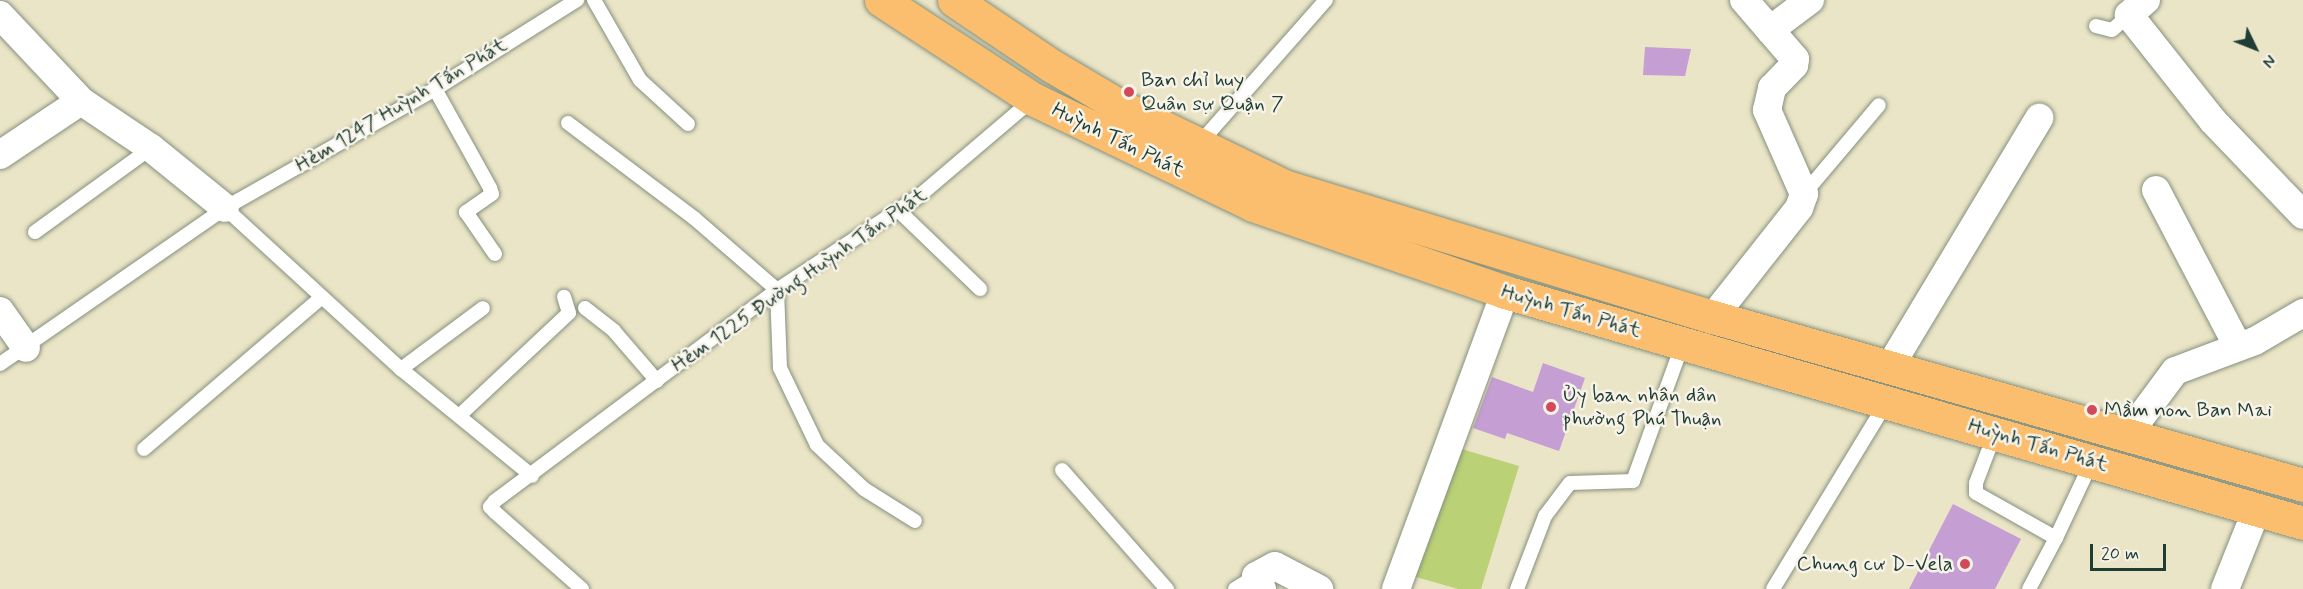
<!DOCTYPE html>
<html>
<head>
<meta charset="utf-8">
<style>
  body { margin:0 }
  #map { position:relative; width:2303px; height:589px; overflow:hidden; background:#ebe5c7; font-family:Mynerve,sans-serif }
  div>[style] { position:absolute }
  .green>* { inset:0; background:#bad176 }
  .building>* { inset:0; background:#c59ed4 }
  .roads { filter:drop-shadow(0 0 2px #85917e) drop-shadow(0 0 2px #85917e) }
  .service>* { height:14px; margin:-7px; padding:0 7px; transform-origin:7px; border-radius:7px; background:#fff }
  .minor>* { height:28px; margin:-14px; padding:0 14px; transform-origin:14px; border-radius:14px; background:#fff }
  .primary>* { height:33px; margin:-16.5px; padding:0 16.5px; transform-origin:16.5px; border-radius:16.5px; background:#fbbd6e }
  .dots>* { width:16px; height:16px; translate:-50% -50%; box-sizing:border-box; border:3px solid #f7f3e8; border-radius:50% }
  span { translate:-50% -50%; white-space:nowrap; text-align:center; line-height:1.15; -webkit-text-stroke:5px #f7f3e8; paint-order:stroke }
  .poi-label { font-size:21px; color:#1f3d34 }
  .left { translate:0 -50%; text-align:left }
  .right { translate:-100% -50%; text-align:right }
  .street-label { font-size:21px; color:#1f3d34 }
  .north { position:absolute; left:2225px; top:18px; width:60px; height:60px; -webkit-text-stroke:4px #f7f3e8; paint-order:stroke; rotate:133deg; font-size:16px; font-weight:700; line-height:24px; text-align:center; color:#1f3d34 }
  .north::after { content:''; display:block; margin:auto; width:21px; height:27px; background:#1f3d34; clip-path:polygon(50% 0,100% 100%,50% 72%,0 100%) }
  .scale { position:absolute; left:2090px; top:544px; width:76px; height:27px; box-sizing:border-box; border:3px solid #1f3d34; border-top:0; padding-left:8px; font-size:18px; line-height:21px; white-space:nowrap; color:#1f3d34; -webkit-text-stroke:4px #f7f3e8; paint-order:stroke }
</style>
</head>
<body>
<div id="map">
  <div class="green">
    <div style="clip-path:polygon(1455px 447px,1519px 466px,1481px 589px,1458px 589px,1416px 577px)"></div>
  </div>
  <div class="building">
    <div style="clip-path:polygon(1645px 47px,1691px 49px,1685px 76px,1643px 75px)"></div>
    <div style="clip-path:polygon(1543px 363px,1585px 378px,1559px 451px,1507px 433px,1505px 439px,1473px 428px,1492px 377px,1533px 392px)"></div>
    <div style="clip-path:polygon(1953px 504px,2021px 539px,1995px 589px,1909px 589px)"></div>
  </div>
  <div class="roads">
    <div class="service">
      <div style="left:594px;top:0;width:92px;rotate:60.1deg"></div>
      <div style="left:640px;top:80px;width:65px;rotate:42.5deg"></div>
      <div style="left:2096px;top:26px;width:16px;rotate:14deg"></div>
      <div style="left:2112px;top:30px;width:23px;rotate:-41deg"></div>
      <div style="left:435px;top:89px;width:113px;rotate:60.9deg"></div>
      <div style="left:490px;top:188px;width:6px;rotate:72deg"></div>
      <div style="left:492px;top:194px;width:32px;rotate:145deg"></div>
      <div style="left:466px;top:212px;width:51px;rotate:55.4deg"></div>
      <div style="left:568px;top:123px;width:158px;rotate:37deg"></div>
      <div style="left:694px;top:218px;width:110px;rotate:40.9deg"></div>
      <div style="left:777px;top:290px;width:78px;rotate:87.8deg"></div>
      <div style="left:780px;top:368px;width:85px;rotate:64.3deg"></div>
      <div style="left:817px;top:445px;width:64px;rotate:43.1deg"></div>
      <div style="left:864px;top:489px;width:60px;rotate:32.1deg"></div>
      <div style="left:1199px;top:144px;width:192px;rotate:-48.6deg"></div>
      <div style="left:1804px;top:194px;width:116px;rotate:-49.9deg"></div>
      <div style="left:225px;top:208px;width:239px;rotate:42.5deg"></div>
      <div style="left:401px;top:369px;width:169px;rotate:39.2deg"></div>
      <div style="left:898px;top:210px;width:114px;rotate:43.9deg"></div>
      <div style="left:35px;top:232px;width:143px;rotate:-35.9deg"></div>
      <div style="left:585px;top:308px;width:37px;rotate:38deg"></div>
      <div style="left:614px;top:331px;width:66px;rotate:49.3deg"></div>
      <div style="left:0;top:364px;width:274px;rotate:-34.7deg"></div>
      <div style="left:225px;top:208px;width:241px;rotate:-29.5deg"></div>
      <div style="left:435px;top:89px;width:168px;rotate:-32.1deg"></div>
      <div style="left:401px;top:369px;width:102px;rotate:-36.6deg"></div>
      <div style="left:460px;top:415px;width:149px;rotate:-43.1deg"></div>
      <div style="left:569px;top:313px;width:17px;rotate:-107deg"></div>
      <div style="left:1995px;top:433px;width:53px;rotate:110.8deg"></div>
      <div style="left:1976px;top:483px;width:10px;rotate:90deg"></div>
      <div style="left:1976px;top:493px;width:92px;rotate:29.4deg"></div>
      <div style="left:2056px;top:538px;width:85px;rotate:-64.9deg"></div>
      <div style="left:144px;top:449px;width:233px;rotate:-40.5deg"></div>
      <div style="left:1062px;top:470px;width:159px;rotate:48.6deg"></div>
      <div style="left:582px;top:589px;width:116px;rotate:-138.5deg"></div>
      <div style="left:495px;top:512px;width:7px;rotate:-135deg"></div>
      <div style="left:490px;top:507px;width:8px;rotate:-50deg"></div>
      <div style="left:495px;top:501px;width:352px;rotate:-36.8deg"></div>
      <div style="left:777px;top:290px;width:169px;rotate:-33.4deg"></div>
      <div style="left:918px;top:197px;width:151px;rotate:-40.4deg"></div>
      <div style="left:1235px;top:589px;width:25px;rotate:-32deg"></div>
      <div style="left:1517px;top:589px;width:78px;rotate:-69deg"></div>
      <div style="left:1545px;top:516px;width:41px;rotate:-52.9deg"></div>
      <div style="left:1570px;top:483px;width:63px;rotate:-1.8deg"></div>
      <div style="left:1633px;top:481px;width:147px;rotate:-70.1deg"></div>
      <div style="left:1773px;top:589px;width:218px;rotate:-58.7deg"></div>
      <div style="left:2029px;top:589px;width:58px;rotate:-62.1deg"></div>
    </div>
    <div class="minor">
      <div style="left:2146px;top:0;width:23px;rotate:139deg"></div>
      <div style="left:2129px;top:15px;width:135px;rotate:51.6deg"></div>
      <div style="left:2213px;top:121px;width:130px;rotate:46.2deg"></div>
      <div style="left:0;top:15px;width:118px;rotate:46.7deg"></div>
      <div style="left:81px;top:101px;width:84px;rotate:33.9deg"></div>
      <div style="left:151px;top:148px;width:95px;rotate:39deg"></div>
      <div style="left:1770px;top:30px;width:50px;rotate:-36.9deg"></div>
      <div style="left:0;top:155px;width:97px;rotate:-33.7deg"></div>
      <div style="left:2156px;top:190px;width:177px;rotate:62.4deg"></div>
      <div style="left:0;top:311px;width:45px;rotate:54.9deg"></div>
      <div style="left:1713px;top:317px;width:139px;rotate:-51.7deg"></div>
      <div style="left:1799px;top:208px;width:15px;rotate:-70deg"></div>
      <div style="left:1804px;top:194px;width:92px;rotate:-113.8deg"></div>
      <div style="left:1767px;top:110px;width:23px;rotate:-77deg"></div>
      <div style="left:1772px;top:88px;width:32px;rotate:-46deg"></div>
      <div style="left:1794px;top:65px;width:6px;rotate:-81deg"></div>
      <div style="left:1795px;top:59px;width:78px;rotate:-130.8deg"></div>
      <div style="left:1889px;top:368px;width:292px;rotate:-59deg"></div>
      <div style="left:2129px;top:433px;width:77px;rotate:-53.4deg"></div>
      <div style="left:2175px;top:371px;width:85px;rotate:-20.6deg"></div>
      <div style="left:2255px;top:341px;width:56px;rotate:-30.3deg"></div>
      <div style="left:1262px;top:589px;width:14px;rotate:-115deg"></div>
      <div style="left:1256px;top:576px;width:21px;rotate:-28deg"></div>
      <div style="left:1275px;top:566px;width:50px;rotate:27.6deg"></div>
      <div style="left:1396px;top:589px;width:316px;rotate:-69.8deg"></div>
      <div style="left:2225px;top:589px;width:86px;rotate:-68.2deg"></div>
    </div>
    <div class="primary">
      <div style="left:881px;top:0;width:181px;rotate:33.1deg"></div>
      <div style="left:1033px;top:99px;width:244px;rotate:25.7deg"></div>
      <div style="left:1253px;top:205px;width:267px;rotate:19deg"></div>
      <div style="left:1505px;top:292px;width:831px;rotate:16.14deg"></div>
      <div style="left:954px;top:0;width:118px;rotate:34deg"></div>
      <div style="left:1052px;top:66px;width:77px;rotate:30.6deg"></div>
      <div style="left:1118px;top:105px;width:185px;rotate:26deg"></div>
      <div style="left:1284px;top:186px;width:449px;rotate:17deg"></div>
      <div style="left:1713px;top:317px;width:613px;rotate:15.89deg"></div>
    </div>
  </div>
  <div class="dots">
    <div style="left:1129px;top:92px;background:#d1495b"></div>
    <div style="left:1551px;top:407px;background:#d1495b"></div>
    <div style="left:2092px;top:410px;background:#d1495b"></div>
    <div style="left:1965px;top:564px;background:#d1495b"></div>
  </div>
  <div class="poi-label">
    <span class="left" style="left:1141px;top:92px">Ban chỉ huy<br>Quân sự Quận 7</span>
    <span class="left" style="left:1563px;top:407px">Ủy ban nhân dân<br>phường Phú Thuận</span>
    <span class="left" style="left:2104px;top:410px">Mầm non Ban Mai</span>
    <span class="right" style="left:1953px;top:564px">Chung cư D-Vela</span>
  </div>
  <div class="street-label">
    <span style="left:401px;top:105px;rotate:-31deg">Hẻm 1247 Huỳnh Tấn Phát</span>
    <span style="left:1118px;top:140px;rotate:26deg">Huỳnh Tấn Phát</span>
    <span style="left:799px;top:280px;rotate:-35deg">Hẻm 1225 Đường Huỳnh Tấn Phát</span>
    <span style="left:1571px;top:311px;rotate:16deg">Huỳnh Tấn Phát</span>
    <span style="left:2038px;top:445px;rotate:16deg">Huỳnh Tấn Phát</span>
  </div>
  <div class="north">N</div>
  <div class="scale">20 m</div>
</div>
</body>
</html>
